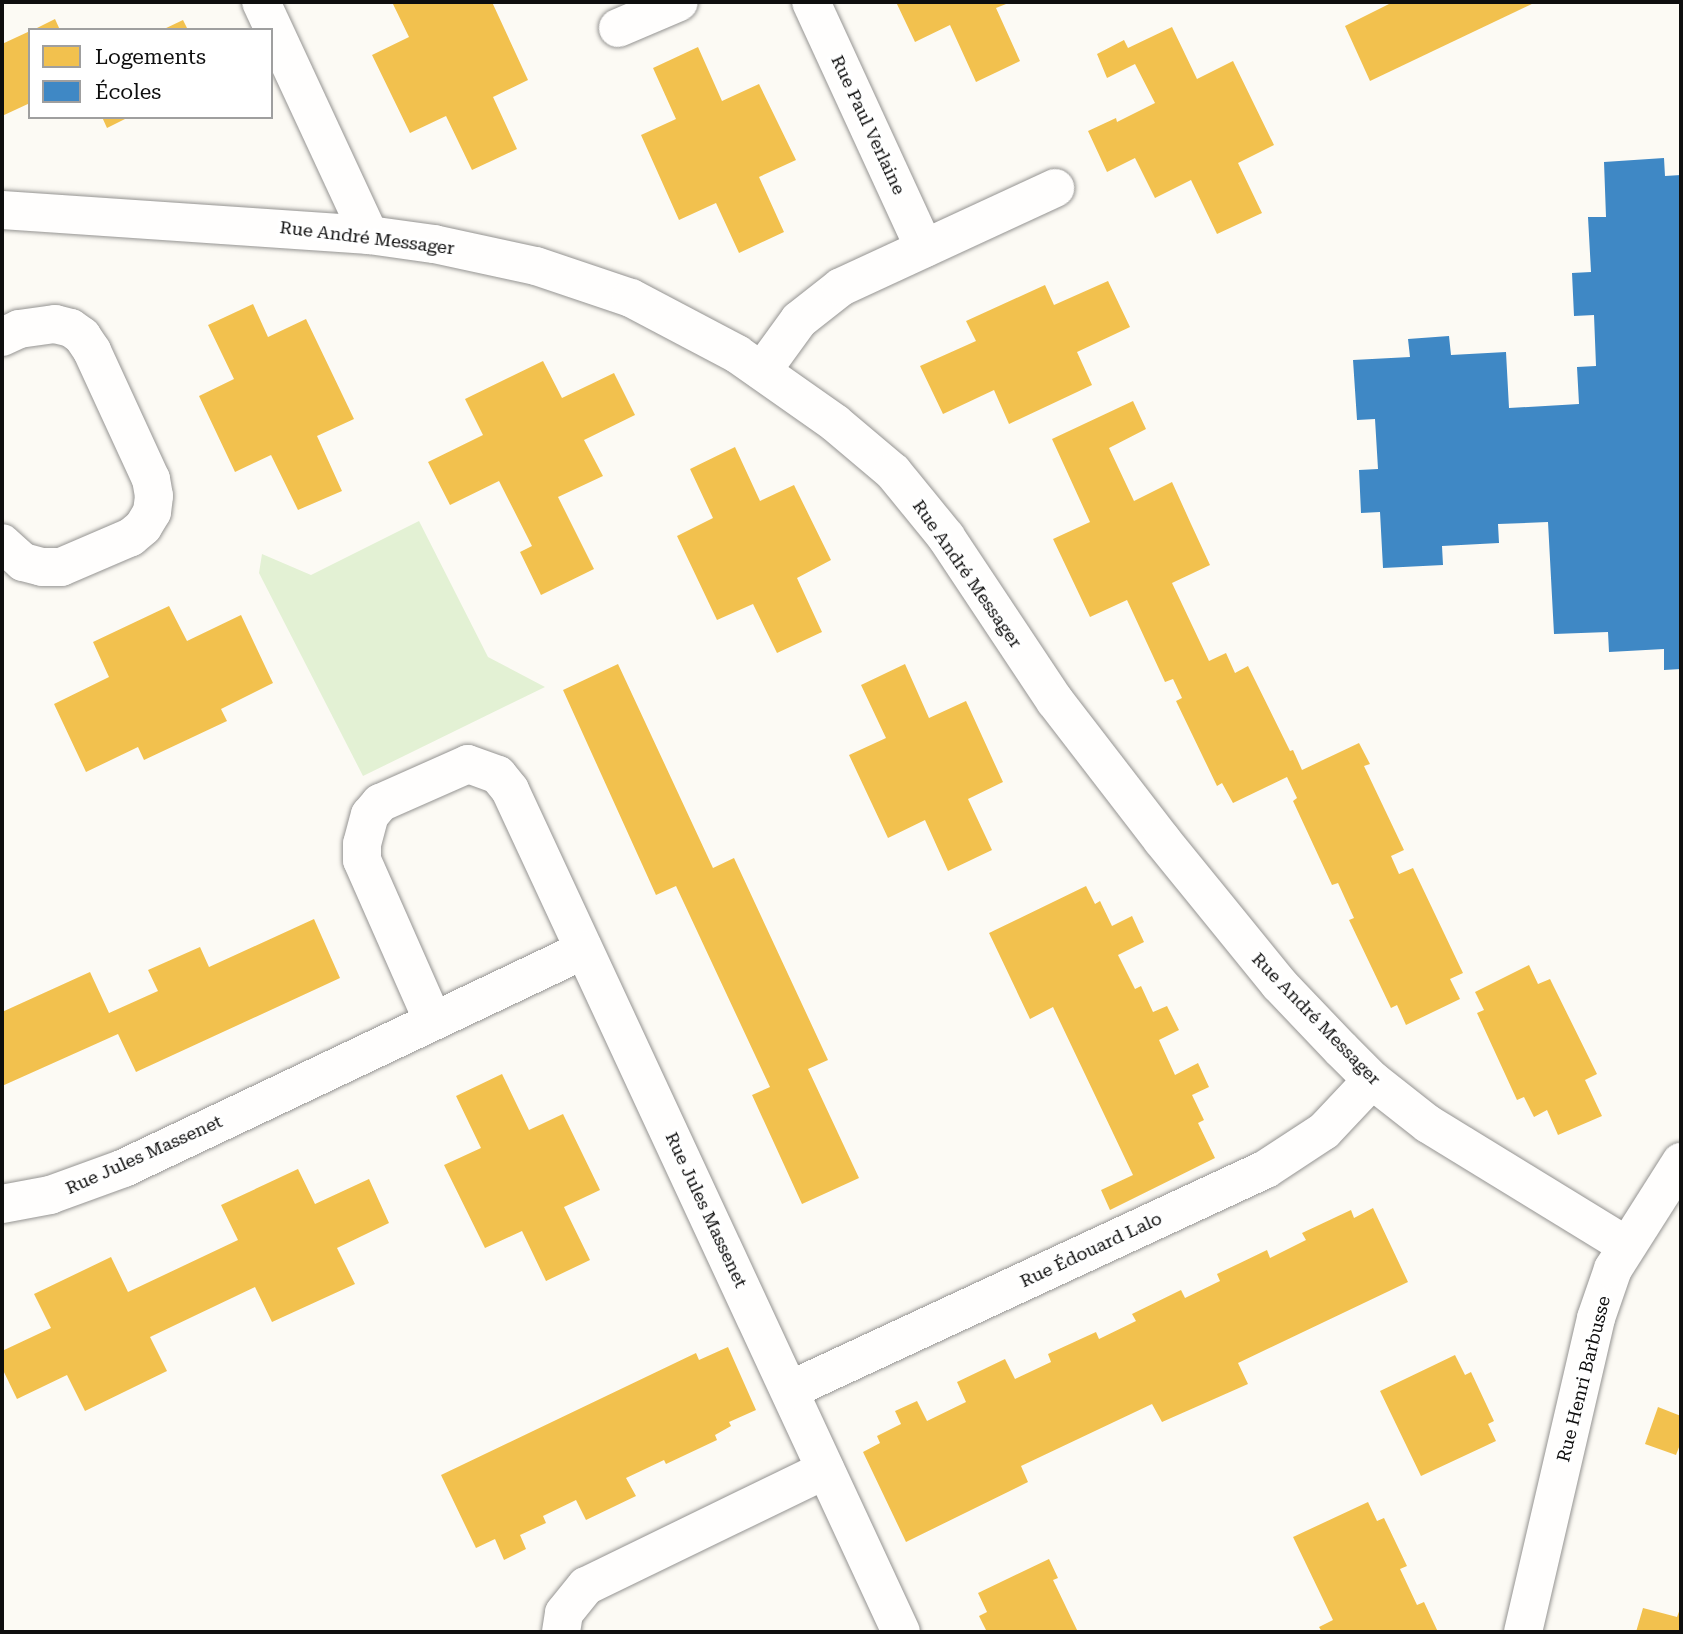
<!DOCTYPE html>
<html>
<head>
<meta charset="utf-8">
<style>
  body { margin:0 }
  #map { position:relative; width:1683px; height:1634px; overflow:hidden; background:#fcfaf4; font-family:"Roboto Serif",serif }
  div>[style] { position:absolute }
  .green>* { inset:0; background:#e3f1d4 }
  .homes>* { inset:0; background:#f2c14e }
  .schools>* { inset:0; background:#3f88c5 }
  .roads { filter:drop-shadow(0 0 2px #959492) drop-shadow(0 0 2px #959492) }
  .minor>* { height:38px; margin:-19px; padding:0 19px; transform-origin:19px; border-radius:19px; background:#fffefd }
  .tertiary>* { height:38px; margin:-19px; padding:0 19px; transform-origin:19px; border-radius:19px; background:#fffefd }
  span { translate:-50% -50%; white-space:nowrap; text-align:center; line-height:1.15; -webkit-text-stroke:7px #fff; paint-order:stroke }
  .street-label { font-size:18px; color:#0e0e0e }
  .frame { position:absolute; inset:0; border:4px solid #0e0e0e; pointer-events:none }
  .legend { position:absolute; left:28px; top:28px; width:245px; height:91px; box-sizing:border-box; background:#fff; border:2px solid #9f9f9f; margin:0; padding:9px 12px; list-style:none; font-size:21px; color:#0e0e0e }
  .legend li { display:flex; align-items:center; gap:14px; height:35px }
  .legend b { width:35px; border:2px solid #9f9f9f }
</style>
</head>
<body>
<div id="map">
  <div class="green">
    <div style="clip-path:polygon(419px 521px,488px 657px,545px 687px,363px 776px,259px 573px,262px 554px,311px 575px)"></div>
  </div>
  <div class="homes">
    <div style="clip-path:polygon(392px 2px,492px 2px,528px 80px,493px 97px,517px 149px,472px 170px,446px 116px,410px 133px,372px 55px,409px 37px)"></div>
    <div style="clip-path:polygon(896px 2px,1011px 2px,996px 8px,1020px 61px,976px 82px,950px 25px,915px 42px)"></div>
    <div style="clip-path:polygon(1393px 2px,1536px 2px,1370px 81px,1345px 26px)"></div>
    <div style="clip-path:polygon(55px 19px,60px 30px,33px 30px)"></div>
    <div style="clip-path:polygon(183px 20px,188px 30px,162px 30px)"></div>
    <div style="clip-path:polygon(1172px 27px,1197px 79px,1233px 61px,1274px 145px,1238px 163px,1262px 213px,1217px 234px,1191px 180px,1155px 198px,1135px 158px,1107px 172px,1088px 131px,1116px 118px,1117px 122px,1155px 103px,1135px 64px,1107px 78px,1097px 54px,1124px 40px,1128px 48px)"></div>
    <div style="clip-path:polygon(30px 31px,30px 103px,2px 116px,2px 44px)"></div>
    <div style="clip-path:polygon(698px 47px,722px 101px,759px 84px,796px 160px,759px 177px,784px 232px,739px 253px,716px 203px,679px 220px,641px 135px,676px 119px,653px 68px)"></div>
    <div style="clip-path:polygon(102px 117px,129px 117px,107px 128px)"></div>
    <div style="clip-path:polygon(1108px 281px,1130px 327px,1077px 352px,1092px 385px,1009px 424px,994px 390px,943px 414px,920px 366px,976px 341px,966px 321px,1045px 285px,1054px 305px)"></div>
    <div style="clip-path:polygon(253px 304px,268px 337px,306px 319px,354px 419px,317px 436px,342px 491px,298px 510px,271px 455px,235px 472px,199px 396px,234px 379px,208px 325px)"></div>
    <div style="clip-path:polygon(543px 361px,562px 398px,614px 373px,635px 415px,584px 440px,603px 476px,558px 497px,594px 569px,541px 595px,520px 552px,532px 546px,499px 481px,450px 505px,428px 462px,483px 435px,465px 399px)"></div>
    <div style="clip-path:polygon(1133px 401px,1146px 429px,1109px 448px,1134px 501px,1172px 482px,1191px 524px,1210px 565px,1172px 583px,1209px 661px,1226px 653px,1235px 673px,1248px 666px,1290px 751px,1293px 750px,1302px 770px,1359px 743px,1370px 764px,1364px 766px,1404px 850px,1391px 856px,1399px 874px,1413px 868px,1463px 973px,1450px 979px,1460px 999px,1406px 1025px,1397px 1005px,1391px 1008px,1349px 920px,1354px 918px,1338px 883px,1332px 885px,1293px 801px,1297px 798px,1287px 777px,1233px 803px,1222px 783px,1217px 786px,1176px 701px,1182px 698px,1173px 679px,1165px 682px,1127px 600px,1090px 617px,1053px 539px,1090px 522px,1052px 439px)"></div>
    <div style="clip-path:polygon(735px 447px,760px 501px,794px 485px,831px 560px,797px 578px,822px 632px,777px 653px,753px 604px,717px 620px,677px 536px,713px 518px,690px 469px)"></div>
    <div style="clip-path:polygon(169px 606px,187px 641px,241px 615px,273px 683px,221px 709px,227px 721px,144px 760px,138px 747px,86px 772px,54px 704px,109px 677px,93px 642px)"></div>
    <div style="clip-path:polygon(618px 664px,713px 868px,734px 858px,828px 1060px,808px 1069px,859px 1178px,802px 1204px,752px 1095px,770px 1087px,676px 886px,656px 895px,563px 690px)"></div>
    <div style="clip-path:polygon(905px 664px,929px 718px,966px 701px,1003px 782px,968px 799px,992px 850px,948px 871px,925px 820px,888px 838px,849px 755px,886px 738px,861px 685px)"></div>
    <div style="clip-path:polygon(1086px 886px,1095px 904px,1100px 901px,1112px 926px,1132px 916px,1144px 942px,1118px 955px,1135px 989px,1141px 986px,1153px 1012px,1167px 1006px,1179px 1030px,1159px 1040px,1175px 1075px,1198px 1063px,1209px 1087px,1192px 1095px,1204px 1120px,1198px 1123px,1215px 1158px,1110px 1210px,1101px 1190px,1133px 1175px,1053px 1007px,1030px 1019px,989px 933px)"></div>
    <div style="clip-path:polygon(314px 919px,340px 978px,136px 1072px,118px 1034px,2px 1086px,2px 1012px,90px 972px,109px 1013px,158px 991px,148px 970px,200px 947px,209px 967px)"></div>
    <div style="clip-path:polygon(1529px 965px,1538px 984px,1550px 979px,1597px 1074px,1585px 1080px,1602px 1116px,1558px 1135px,1547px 1110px,1534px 1117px,1524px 1097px,1517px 1100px,1477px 1013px,1484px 1010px,1475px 992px)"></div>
    <div style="clip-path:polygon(502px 1074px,529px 1130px,563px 1114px,600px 1190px,564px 1207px,590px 1260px,546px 1281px,522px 1231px,485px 1248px,444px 1165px,481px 1148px,456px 1096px)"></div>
    <div style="clip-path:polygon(298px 1169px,315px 1204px,369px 1179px,389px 1223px,337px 1248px,355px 1284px,272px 1322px,255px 1287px,150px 1337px,167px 1371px,85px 1411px,67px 1375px,17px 1399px,2px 1368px,2px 1351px,51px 1328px,34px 1294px,111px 1257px,128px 1292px,238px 1240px,221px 1205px)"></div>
    <div style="clip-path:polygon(1373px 1208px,1408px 1282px,1238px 1363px,1248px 1384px,1162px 1422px,1152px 1404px,1021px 1466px,1028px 1482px,906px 1542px,863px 1452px,880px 1443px,877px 1436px,901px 1424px,895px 1411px,917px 1401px,927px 1421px,966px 1402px,957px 1382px,1005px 1359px,1015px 1379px,1051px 1362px,1048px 1354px,1096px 1332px,1099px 1339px,1136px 1321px,1132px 1314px,1181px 1290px,1185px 1298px,1220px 1281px,1217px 1274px,1238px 1264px,1267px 1250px,1270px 1258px,1306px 1240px,1302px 1233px,1351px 1210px,1354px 1218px)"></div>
    <div style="clip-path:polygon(728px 1347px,756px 1410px,729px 1422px,731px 1426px,715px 1435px,717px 1440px,666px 1464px,664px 1460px,626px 1478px,636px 1496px,586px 1520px,576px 1500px,543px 1516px,546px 1523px,520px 1535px,526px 1549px,504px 1560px,495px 1539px,476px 1548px,441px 1475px,696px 1353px,699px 1360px)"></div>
    <div style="clip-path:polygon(1455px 1355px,1465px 1375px,1471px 1372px,1494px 1421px,1488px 1424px,1496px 1441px,1421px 1476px,1380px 1391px)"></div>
    <div style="clip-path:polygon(1658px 1407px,1681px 1416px,1681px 1442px,1676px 1455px,1645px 1444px)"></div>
    <div style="clip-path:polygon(1368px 1502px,1377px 1521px,1384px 1518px,1407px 1566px,1400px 1569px,1417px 1605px,1424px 1602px,1438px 1632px,1322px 1632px,1319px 1627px,1333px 1620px,1293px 1537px)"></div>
    <div style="clip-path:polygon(1049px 1559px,1058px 1578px,1053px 1580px,1078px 1632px,987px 1632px,979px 1616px,987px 1612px,978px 1593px)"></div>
    <div style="clip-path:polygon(1681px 1606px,1681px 1632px,1636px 1632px,1643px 1608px,1677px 1617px)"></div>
  </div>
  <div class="schools">
    <div style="clip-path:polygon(1664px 158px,1665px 176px,1681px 175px,1681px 669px,1664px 670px,1664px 649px,1609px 652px,1608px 632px,1554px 634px,1548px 522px,1498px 524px,1499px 543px,1442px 546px,1443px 565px,1383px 568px,1380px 512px,1361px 513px,1359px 470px,1378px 469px,1375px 419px,1357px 420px,1353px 360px,1410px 357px,1408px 339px,1449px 336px,1451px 355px,1506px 352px,1509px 408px,1579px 404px,1577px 367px,1596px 366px,1594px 315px,1574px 316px,1572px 273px,1591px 272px,1588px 217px,1606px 217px,1604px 162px)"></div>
  </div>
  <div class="roads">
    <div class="minor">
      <div style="left:261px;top:2px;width:257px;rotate:65.1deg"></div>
      <div style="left:811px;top:2px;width:271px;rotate:65.3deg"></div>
      <div style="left:618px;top:28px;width:66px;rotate:-23.1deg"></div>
      <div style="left:2px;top:210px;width:368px;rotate:3.9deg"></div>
      <div style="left:369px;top:235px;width:66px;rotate:7.9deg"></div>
      <div style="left:434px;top:244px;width:104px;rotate:12.2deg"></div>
      <div style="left:536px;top:266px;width:100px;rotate:18.6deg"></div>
      <div style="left:631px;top:298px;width:120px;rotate:27.8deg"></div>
      <div style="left:737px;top:354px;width:120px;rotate:35.1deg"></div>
      <div style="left:835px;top:423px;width:76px;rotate:40.2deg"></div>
      <div style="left:893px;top:472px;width:84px;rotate:50.8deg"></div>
      <div style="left:946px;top:537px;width:197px;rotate:56.4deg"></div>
      <div style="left:1055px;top:701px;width:175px;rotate:52.4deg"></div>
      <div style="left:1162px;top:840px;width:186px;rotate:50.9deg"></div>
      <div style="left:1279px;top:984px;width:90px;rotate:46.4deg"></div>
      <div style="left:1341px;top:1049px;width:44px;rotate:45deg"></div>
      <div style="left:1372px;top:1080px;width:71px;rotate:38.2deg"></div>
      <div style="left:1428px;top:1124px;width:233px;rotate:31.5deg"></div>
      <div style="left:2px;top:337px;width:19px;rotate:-25deg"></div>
      <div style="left:19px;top:329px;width:36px;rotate:-8deg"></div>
      <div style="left:55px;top:324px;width:16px;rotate:14deg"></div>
      <div style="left:71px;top:328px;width:14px;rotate:36deg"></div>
      <div style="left:82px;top:336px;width:18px;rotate:56deg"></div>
      <div style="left:92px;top:351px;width:141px;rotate:65.3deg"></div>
      <div style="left:151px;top:479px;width:17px;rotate:80deg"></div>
      <div style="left:154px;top:496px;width:16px;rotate:97deg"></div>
      <div style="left:152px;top:512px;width:17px;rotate:121deg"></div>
      <div style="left:143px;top:527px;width:16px;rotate:140deg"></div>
      <div style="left:131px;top:537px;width:76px;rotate:156.8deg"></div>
      <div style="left:61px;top:567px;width:19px;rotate:180deg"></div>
      <div style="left:42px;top:567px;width:20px;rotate:-165deg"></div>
      <div style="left:23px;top:562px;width:28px;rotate:-138deg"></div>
      <div style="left:762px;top:371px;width:63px;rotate:-54deg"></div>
      <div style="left:799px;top:320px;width:53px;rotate:-38.2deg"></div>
      <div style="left:841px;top:287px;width:236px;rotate:-24.8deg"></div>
      <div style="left:433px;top:1021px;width:176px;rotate:-113.8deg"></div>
      <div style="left:362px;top:860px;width:16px;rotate:-90deg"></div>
      <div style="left:362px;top:844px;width:30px;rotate:-75deg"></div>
      <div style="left:370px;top:815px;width:16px;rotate:-50deg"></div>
      <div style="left:380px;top:803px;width:96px;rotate:-23.9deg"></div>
      <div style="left:468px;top:764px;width:32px;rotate:20deg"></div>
      <div style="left:498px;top:775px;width:19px;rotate:51deg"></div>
      <div style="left:510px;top:790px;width:928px;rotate:65.09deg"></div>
      <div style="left:2px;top:1204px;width:49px;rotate:-10.6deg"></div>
      <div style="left:50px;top:1195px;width:79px;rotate:-20deg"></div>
      <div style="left:124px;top:1168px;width:509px;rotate:-25.36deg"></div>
      <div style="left:790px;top:1390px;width:525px;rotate:-24.9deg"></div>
      <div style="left:1266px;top:1169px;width:69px;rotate:-33.2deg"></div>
      <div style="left:1324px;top:1131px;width:70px;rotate:-46.7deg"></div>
      <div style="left:561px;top:1632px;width:19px;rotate:-81deg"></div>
      <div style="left:564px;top:1613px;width:35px;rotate:-51deg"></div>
      <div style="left:586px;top:1586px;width:266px;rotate:-25.9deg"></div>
    </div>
    <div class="tertiary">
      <div style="left:1523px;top:1632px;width:322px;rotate:-76.9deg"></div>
      <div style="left:1596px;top:1318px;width:52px;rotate:-70.9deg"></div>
      <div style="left:1613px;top:1269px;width:127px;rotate:-57.6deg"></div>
    </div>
  </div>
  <div class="street-label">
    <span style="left:868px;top:125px;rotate:65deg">Rue Paul Verlaine</span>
    <span style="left:367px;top:238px;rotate:7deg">Rue André Messager</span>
    <span style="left:967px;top:574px;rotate:55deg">Rue André Messager</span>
    <span style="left:1316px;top:1019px;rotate:46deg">Rue André Messager</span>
    <span style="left:144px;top:1155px;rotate:-24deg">Rue Jules Massenet</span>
    <span style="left:706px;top:1210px;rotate:65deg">Rue Jules Massenet</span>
    <span style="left:1091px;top:1250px;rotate:-25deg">Rue Édouard Lalo</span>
    <span style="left:1584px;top:1379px;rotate:-76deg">Rue Henri Barbusse</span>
  </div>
  <div class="frame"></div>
  <ul class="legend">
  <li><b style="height:19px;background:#f2c14e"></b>Logements</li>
  <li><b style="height:19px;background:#3f88c5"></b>Écoles</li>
  </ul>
</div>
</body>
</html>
